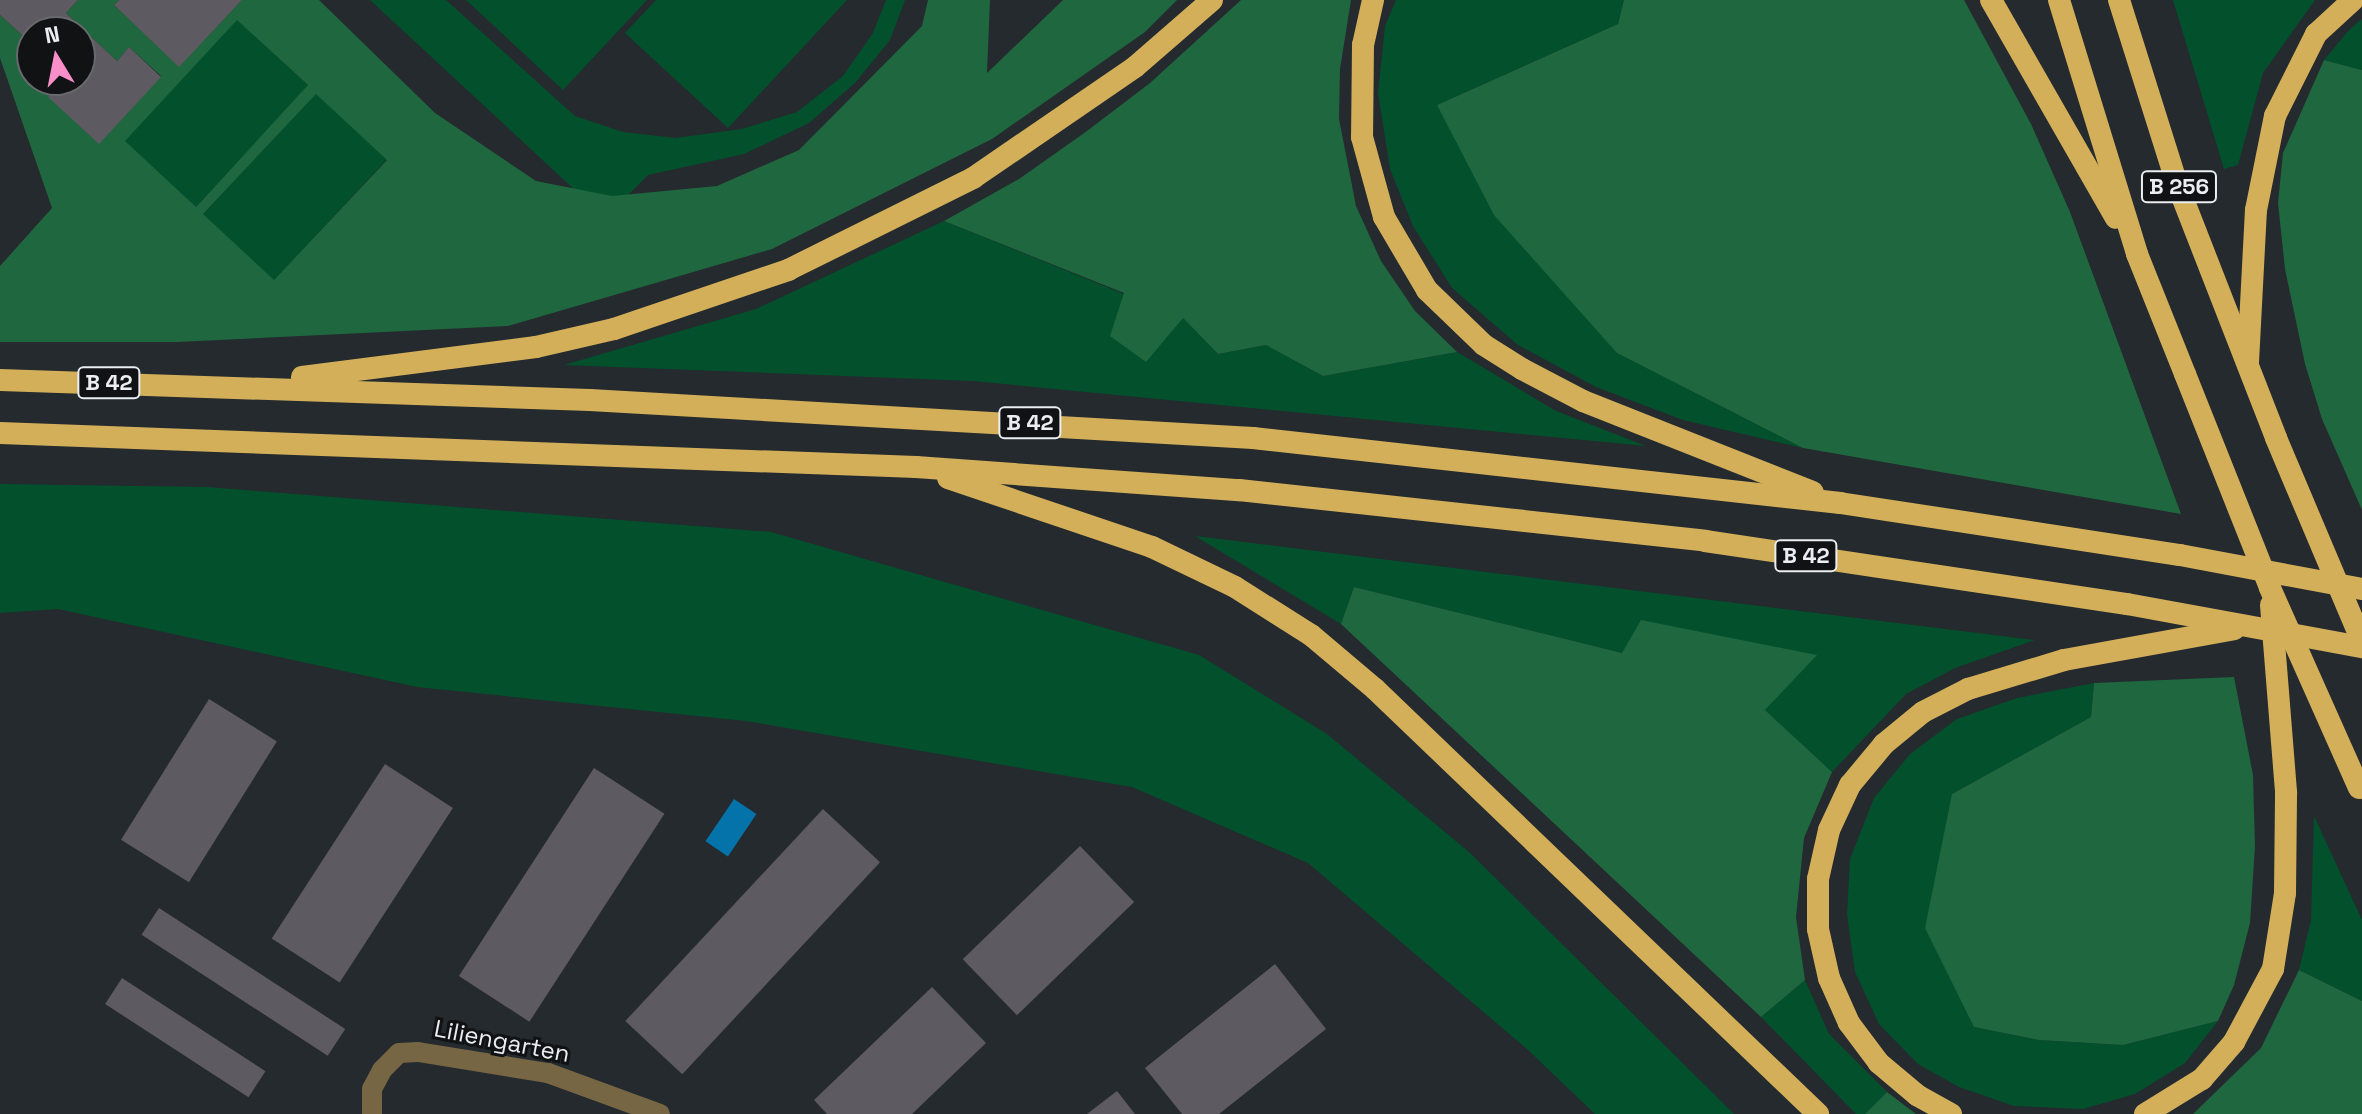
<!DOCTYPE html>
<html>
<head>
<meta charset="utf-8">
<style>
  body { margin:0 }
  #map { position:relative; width:2362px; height:1114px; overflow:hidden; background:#242a2e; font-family:"Space Grotesk",sans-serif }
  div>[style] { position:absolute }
  .green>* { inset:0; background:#02512c; transform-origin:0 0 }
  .forest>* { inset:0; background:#1f673e }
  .water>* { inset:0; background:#0373aa; transform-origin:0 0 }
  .building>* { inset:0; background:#5e5a61; transform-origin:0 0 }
  .minor>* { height:20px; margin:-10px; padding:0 10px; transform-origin:10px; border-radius:10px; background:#766643 }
  .trunk>* { height:22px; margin:-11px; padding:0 11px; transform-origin:11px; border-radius:11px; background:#d3af5a }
  .trunk-bridge>* { height:22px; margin:-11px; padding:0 11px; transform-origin:11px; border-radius:11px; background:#d3af5a }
  span { translate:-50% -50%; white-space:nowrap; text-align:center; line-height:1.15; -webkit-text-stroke:6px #101214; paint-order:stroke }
  .shield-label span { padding:2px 6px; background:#101214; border:2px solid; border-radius:6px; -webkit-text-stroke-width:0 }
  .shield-label { font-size:22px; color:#eaeef1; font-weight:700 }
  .street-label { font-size:24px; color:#eaeef1 }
  .north { position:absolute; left:16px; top:16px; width:80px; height:80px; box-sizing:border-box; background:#101214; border:2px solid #676a6c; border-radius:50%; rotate:350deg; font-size:22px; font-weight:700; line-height:32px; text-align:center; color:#eaeef1 }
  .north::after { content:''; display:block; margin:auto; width:28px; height:36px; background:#f98fc9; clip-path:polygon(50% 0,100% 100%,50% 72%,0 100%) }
</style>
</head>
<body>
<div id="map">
  <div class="green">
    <div style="clip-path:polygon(370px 0,446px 0,575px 116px,623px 132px,675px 138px,742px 129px,797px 112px,843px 76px,873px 33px,886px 0,905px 0,890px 40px,855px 83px,809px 123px,744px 154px,648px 175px,605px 218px)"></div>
    <div style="clip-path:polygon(466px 0,647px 0,563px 90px)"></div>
    <div style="clip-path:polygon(656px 0,847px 0,728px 128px,625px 33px)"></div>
    <div style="clip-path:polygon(1396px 0,1624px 0,1618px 24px,1437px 105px,1617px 353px,1803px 448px,1683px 420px,1596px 387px,1518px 345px,1452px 288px,1413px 226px,1390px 169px,1378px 93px,1385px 26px)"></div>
    <div style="clip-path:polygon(2173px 0,2315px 0,2263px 73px,2238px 165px,2224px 169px)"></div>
    <div style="left:237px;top:19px;width:98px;height:166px;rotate:43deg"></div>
    <div style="clip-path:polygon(2362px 19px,2362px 70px,2324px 60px,2349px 30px)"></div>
    <div style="left:316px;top:93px;width:97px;height:166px;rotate:43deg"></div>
    <div style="clip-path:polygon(944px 221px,1183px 318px,1218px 354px,1266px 345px,1323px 376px,1457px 352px,1556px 411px,1646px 446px,973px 381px,564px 365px,756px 309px)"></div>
    <div style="clip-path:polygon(0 484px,207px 487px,771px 532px,1199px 655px,1327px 734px,1469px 852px,1734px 1114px,1595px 1114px,1527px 1049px,1308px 863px,1132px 787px,746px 721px,417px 687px,58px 609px,0 613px)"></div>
    <div style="clip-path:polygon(1195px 536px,2035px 640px,1955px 668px,1906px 694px,1832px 772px,1765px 710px,1816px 655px,1622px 653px,1354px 587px,1341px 624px)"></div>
    <div style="clip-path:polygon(2094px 683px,2091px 717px,1952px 794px,1974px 1027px,2039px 1040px,2123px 1045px,2218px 1021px,2185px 1063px,2135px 1094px,2083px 1109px,2014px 1106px,1959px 1087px,1918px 1064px,1879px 1024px,1855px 972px,1847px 914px,1850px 859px,1874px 798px,1910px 754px,1957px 719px,2017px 698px)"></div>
    <div style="clip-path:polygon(2314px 816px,2362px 920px,2362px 1001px,2299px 970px,2311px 920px)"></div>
    <div style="clip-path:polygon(1805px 980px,1829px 1034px,1887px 1092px,1865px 1114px,1856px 1114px,1761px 1017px)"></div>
  </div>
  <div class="forest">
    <div style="clip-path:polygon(evenodd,78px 0,119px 0,114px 5px,179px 66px,242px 0,319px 0,435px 113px,536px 181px,612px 196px,717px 186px,799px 150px,922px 26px,928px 0,990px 0,987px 73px,1063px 0,1177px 0,1145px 32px,992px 139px,772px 249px,508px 326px,177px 342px,0 342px,0 266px,52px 208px,0 58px,0 15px,32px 44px,32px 80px,61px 83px,49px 97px,99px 143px,161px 76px,129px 47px,117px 61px,66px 13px,78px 0,237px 20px,308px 85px,196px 207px,125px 141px,237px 20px,78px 0,316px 94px,387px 160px,274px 280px,203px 214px,316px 94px)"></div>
    <div style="clip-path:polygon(1241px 0,1351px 0,1340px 69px,1339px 119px,1356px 206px,1381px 261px,1415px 311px,1457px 352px,1323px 376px,1266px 345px,1218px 354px,1183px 318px,1146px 362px,1110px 336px,1124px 293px,944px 221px,1019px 179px,1087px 131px,1150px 83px)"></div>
    <div style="clip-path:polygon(1624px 0,1964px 0,2031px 124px,2070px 212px,2181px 514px,1803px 448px,1617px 353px,1494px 215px,1437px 105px,1618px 24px)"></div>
    <div style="clip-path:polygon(2324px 60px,2362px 70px,2362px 510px,2322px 419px,2305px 364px,2285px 269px,2278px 203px,2283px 153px)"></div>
    <div style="clip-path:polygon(1354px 587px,1622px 653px,1641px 620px,1817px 655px,1765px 710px,1832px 772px,1804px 838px,1796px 917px,1805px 980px,1761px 1017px,1341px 624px)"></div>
    <div style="clip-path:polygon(2234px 677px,2253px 775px,2255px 846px,2250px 923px,2234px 985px,2218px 1021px,2123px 1045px,2039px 1040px,1974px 1027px,1925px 928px,1952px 794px,2091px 717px,2094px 683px)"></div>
    <div style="clip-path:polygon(2299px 970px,2362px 1001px,2362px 1114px,2193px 1114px,2261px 1048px)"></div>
    <div style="clip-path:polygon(1887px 1092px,1916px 1114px,1865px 1114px)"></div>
  </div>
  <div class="water">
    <div style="left:734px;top:799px;width:27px;height:51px;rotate:34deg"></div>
  </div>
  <div class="building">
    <div style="clip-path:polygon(0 0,78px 0,66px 13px,117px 61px,129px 47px,161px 77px,99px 144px,48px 97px,61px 83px,58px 80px,80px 80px,80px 32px,32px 32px,32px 44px,0 15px)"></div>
    <div style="clip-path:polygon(119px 0,242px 0,179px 67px,114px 5px)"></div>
    <div style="left:209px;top:699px;width:80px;height:166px;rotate:32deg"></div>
    <div style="left:385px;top:764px;width:81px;height:208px;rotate:33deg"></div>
    <div style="left:594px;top:768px;width:84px;height:248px;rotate:33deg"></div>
    <div style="left:823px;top:809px;width:78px;height:290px;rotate:43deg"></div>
    <div style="left:1080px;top:846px;width:78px;height:163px;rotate:46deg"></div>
    <div style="left:159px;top:908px;width:222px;height:32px;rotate:33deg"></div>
    <div style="clip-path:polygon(1275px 964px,1326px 1029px,1219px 1114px,1182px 1114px,1145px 1068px)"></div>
    <div style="left:122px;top:978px;width:171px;height:31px;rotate:33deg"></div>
    <div style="clip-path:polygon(932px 987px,986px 1043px,912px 1114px,827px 1114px,814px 1100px)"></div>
    <div style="clip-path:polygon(1117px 1091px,1135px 1114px,1087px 1114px)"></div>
  </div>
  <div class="minor">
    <div style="left:372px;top:1114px;width:25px;rotate:-90deg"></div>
    <div style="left:372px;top:1089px;width:21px;rotate:-62deg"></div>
    <div style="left:382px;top:1070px;width:24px;rotate:-45deg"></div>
    <div style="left:399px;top:1053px;width:19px;rotate:-3deg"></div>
    <div style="left:418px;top:1052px;width:132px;rotate:9.2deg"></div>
    <div style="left:548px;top:1073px;width:119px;rotate:20.1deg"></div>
  </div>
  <div class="trunk">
    <div style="left:1373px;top:0;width:46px;rotate:102.5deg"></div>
    <div style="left:1363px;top:45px;width:92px;rotate:90.6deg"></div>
    <div style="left:1362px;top:137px;width:83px;rotate:74.6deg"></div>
    <div style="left:1384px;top:217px;width:85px;rotate:59.5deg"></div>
    <div style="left:1427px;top:290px;width:79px;rotate:44deg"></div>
    <div style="left:1484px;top:345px;width:45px;rotate:32.3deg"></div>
    <div style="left:1522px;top:369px;width:69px;rotate:27.7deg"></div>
    <div style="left:1583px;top:401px;width:247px;rotate:21.6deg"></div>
    <div style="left:1991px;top:0;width:251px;rotate:60.2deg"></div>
    <div style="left:2059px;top:0;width:266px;rotate:72.9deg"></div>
    <div style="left:2137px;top:254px;width:129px;rotate:68.2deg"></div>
    <div style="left:2119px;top:0;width:190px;rotate:72.5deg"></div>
    <div style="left:2176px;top:181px;width:276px;rotate:68.7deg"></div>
    <div style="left:2248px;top:362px;width:152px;rotate:-87deg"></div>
    <div style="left:2256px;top:210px;width:96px;rotate:-78.6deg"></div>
    <div style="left:2275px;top:116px;width:92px;rotate:-63.4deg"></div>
    <div style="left:2316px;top:34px;width:50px;rotate:-42.6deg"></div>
    <div style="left:302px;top:377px;width:236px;rotate:-7.3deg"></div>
    <div style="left:536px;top:347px;width:80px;rotate:-13deg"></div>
    <div style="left:614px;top:329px;width:184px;rotate:-18.7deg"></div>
    <div style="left:788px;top:270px;width:207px;rotate:-26.4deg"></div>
    <div style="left:973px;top:178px;width:196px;rotate:-34.4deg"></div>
    <div style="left:1135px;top:67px;width:102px;rotate:-41deg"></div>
    <div style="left:0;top:380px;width:590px;rotate:1.94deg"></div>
    <div style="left:590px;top:400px;width:664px;rotate:3.28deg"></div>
    <div style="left:1253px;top:438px;width:591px;rotate:6.32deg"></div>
    <div style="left:1840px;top:503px;width:344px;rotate:8.7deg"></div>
    <div style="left:2180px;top:555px;width:185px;rotate:10.6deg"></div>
    <div style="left:0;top:433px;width:917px;rotate:2.13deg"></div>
    <div style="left:916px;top:467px;width:324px;rotate:4.1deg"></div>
    <div style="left:1239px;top:490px;width:469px;rotate:6.2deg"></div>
    <div style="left:1705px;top:541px;width:427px;rotate:8.5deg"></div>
    <div style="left:2127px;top:604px;width:239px;rotate:10.4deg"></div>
    <div style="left:948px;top:478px;width:215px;rotate:18.7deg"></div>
    <div style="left:1152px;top:547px;width:92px;rotate:25.7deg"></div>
    <div style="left:1235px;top:587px;width:90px;rotate:32.3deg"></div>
    <div style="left:1311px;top:635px;width:84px;rotate:40.2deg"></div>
    <div style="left:1375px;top:689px;width:614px;rotate:43.81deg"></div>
    <div style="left:1951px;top:1114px;width:39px;rotate:-151deg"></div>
    <div style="left:1917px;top:1095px;width:50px;rotate:-139.9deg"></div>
    <div style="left:1879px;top:1063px;width:50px;rotate:-126.9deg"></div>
    <div style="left:1849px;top:1023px;width:49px;rotate:-114deg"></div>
    <div style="left:1829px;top:978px;width:50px;rotate:-102.7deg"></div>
    <div style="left:1818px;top:929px;width:50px;rotate:-90deg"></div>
    <div style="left:1818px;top:879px;width:50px;rotate:-77.3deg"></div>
    <div style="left:1829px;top:830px;width:50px;rotate:-65deg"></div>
    <div style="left:1850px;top:785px;width:53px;rotate:-50.3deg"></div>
    <div style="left:1884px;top:744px;width:50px;rotate:-39.4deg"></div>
    <div style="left:1923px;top:712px;width:51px;rotate:-27.1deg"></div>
    <div style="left:1968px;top:689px;width:100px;rotate:-16.8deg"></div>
    <div style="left:2064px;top:660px;width:173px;rotate:-10.3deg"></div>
    <div style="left:2145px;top:1114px;width:67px;rotate:-31.6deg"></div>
    <div style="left:2202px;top:1079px;width:49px;rotate:-49.1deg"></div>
    <div style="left:2234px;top:1042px;width:83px;rotate:-61.9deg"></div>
    <div style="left:2273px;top:969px;width:77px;rotate:-81deg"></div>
    <div style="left:2285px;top:893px;width:100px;rotate:-89.4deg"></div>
  </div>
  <div class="trunk-bridge">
    <div style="left:2185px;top:374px;width:230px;rotate:68.3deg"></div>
    <div style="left:2270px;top:588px;width:219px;rotate:66deg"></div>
    <div style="left:2276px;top:438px;width:221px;rotate:67.1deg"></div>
    <div style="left:2271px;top:605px;width:189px;rotate:85.4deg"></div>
  </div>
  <div class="shield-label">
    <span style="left:2179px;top:187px">B 256</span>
    <span style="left:109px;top:383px">B 42</span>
    <span style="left:1030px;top:423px">B 42</span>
    <span style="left:1806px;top:556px">B 42</span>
  </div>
  <div class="street-label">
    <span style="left:502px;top:1041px;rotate:11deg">Liliengarten</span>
  </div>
  <div class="north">N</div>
</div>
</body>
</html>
